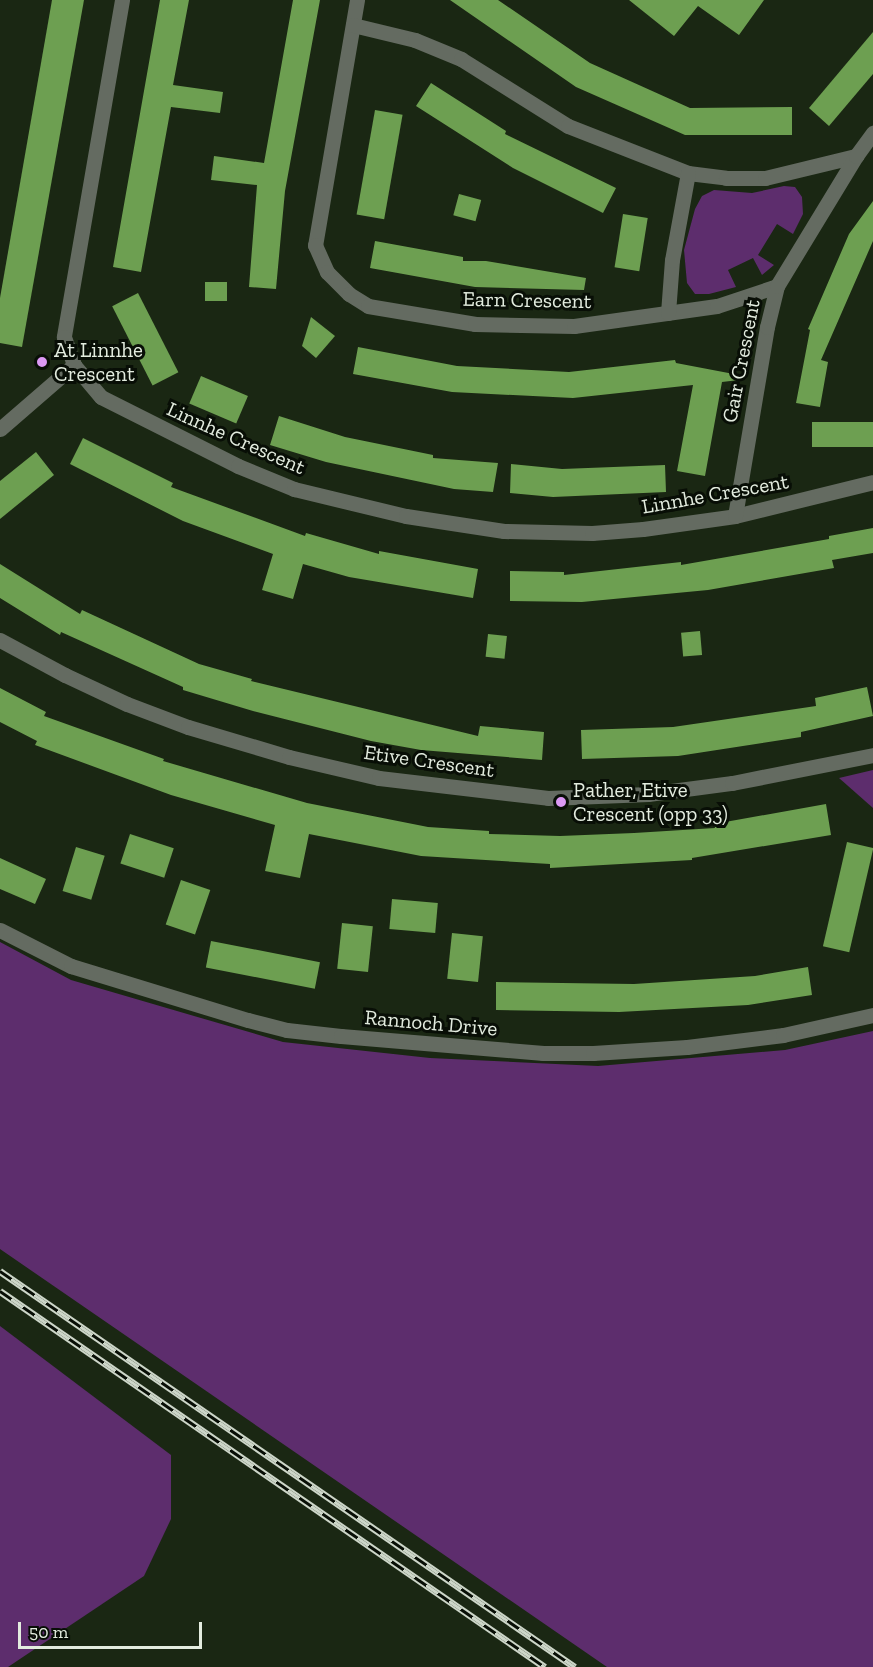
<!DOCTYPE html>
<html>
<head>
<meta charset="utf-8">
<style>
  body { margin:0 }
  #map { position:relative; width:873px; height:1667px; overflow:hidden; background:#1a2713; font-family:"Zilla Slab",serif }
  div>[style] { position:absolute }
  .green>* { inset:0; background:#5d2d6d }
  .building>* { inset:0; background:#6d9f51; transform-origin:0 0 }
  .minor>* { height:15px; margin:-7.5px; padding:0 7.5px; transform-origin:7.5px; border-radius:7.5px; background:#646b61 }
  .rail>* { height:7px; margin-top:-3.5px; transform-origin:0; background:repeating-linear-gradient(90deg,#080e06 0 14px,#cdd6c9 0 28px); box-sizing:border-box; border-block:2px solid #cdd6c9 }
  .dots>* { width:16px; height:16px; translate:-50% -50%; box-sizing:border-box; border:3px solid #080e06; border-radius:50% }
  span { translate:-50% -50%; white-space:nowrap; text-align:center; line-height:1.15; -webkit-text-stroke:6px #080e06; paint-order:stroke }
  .street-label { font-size:21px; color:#e3ecdf }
  .poi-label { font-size:21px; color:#e3ecdf }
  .left { translate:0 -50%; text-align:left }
  .scale { position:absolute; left:18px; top:1622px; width:184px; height:27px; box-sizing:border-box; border:3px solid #e3ecdf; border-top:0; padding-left:8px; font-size:18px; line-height:21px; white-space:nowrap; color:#e3ecdf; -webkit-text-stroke:4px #080e06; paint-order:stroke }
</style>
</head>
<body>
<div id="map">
  <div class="green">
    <div style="clip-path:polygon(784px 186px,795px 187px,802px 197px,803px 214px,793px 234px,777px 224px,758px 255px,774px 265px,762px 275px,753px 258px,728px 270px,736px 287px,709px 294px,695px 294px,687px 283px,684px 250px,695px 209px,702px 196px,714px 190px,752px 193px)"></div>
    <div style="clip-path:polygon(873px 770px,873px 808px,839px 778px)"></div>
    <div style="clip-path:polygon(0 942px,71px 980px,283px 1042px,430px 1058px,598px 1066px,785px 1050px,873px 1031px,873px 1667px,607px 1667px,0 1249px)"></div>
    <div style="clip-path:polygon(0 1326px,171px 1455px,171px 1519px,144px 1576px,8px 1667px,0 1667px)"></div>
  </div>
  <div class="building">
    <div style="clip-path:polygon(52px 0,84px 0,22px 347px,0 343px,0 298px)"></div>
    <div style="clip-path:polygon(160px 0,189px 0,173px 85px,223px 92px,220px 113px,171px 107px,141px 272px,113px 267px)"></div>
    <div style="clip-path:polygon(293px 0,320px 0,285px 191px,276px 289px,249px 287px,257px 185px,211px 180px,214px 156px,264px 163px)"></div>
    <div style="clip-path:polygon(450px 0,498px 0,590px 63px,690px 108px,792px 107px,792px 135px,685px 135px,576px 87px)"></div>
    <div style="clip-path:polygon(629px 0,764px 0,739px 35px,698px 6px,674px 36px)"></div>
    <div style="clip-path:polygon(873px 32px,873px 74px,829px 126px,809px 108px)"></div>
    <div style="clip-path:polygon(431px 83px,506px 131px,505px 134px,616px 188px,603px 213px,513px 168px,416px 106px)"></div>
    <div style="left:375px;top:110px;width:28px;height:106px;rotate:10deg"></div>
    <div style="left:459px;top:194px;width:23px;height:22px;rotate:15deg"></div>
    <div style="clip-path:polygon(873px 201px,873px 241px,821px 360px,828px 362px,820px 407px,796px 403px,810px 330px,808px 329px,849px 234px)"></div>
    <div style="left:623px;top:214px;width:25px;height:54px;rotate:9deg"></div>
    <div style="clip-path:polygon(375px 241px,463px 257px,463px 261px,486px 261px,586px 278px,584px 290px,475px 287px,370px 268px)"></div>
    <div style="left:205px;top:282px;width:22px;height:19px"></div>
    <div style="left:138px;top:293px;width:89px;height:29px;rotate:63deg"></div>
    <div style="clip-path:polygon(311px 317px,335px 336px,316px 358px,302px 346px)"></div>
    <div style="clip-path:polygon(358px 347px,457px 366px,569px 372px,675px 360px,676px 363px,739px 375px,739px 380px,722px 382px,705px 476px,677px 471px,693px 385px,573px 398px,452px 392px,353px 374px)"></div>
    <div style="left:201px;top:376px;width:51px;height:30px;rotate:23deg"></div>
    <div style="clip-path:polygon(279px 416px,345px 437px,433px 455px,433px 458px,498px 463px,493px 492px,454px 489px,326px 462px,270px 445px)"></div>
    <div style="left:873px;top:422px;width:25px;height:61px;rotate:90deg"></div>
    <div style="clip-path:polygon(83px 438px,173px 483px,171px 487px,305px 536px,306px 533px,379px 554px,379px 551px,478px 569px,473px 598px,349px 577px,303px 564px,293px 599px,262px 590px,273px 554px,183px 521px,70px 464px)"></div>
    <div style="clip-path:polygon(36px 452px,54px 475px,0 519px,0 481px)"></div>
    <div style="clip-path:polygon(511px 464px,562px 469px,665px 465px,666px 492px,553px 497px,510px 493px)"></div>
    <div style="clip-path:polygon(873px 528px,873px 553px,832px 560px,834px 568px,708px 590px,582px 602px,510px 601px,510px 571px,564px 572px,564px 575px,681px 562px,681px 565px,829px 539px,829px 536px)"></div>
    <div style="clip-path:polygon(0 564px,80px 614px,82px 610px,199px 664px,252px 679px,251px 681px,478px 736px,480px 726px,544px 732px,542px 760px,421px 750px,371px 741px,253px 711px,183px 690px,183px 687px,61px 632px,60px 635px,0 598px)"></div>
    <div style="left:700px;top:631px;width:24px;height:19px;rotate:85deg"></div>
    <div style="left:488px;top:634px;width:19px;height:23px;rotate:6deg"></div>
    <div style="clip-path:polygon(867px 687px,873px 716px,801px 732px,801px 737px,678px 756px,582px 759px,581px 730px,673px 727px,816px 706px,815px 698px)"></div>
    <div style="clip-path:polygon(0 688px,46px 712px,44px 716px,164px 759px,163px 761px,307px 803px,428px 827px,489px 831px,489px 834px,560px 836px,634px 833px,715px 828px,714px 824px,826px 804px,831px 835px,692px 858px,692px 860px,550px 868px,550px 864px,421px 856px,309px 834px,300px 878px,265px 871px,275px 825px,171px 795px,35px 745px,37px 741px,0 722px)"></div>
    <div style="left:130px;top:834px;width:46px;height:31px;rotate:18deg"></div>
    <div style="left:847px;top:842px;width:27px;height:107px;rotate:13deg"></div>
    <div style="left:76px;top:847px;width:30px;height:46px;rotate:17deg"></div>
    <div style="clip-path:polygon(0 858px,46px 879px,35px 904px,0 889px)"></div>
    <div style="left:181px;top:880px;width:31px;height:47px;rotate:19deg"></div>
    <div style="left:392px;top:899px;width:46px;height:30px;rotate:5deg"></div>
    <div style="left:342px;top:923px;width:31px;height:46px;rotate:6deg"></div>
    <div style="left:452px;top:933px;width:31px;height:46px;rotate:6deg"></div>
    <div style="left:211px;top:941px;width:111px;height:27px;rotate:11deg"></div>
    <div style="clip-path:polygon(808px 967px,812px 995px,748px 1005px,619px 1012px,496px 1010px,496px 982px,634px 984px,755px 976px)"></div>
  </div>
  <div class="minor">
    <div style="left:122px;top:0;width:342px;rotate:99.8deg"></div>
    <div style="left:64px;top:337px;width:30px;rotate:70deg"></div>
    <div style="left:74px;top:365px;width:42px;rotate:49.8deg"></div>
    <div style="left:101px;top:397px;width:153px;rotate:26.7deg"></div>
    <div style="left:238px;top:466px;width:61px;rotate:22.3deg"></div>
    <div style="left:294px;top:489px;width:115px;rotate:13.6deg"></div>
    <div style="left:406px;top:516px;width:99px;rotate:8.7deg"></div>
    <div style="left:504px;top:531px;width:88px;rotate:1.3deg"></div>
    <div style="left:592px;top:533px;width:51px;rotate:-4.5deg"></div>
    <div style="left:643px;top:529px;width:93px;rotate:-8deg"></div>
    <div style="left:735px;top:516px;width:142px;rotate:-13.8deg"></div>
    <div style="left:357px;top:0;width:249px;rotate:99.7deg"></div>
    <div style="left:315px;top:245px;width:30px;rotate:66deg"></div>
    <div style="left:327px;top:272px;width:31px;rotate:45deg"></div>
    <div style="left:349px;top:294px;width:22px;rotate:32deg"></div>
    <div style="left:368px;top:306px;width:109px;rotate:9.5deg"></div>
    <div style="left:475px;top:324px;width:99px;rotate:1.2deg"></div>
    <div style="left:574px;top:326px;width:144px;rotate:-8deg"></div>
    <div style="left:717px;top:306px;width:63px;rotate:-18.4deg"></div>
    <div style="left:353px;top:25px;width:64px;rotate:13.6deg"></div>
    <div style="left:415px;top:40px;width:50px;rotate:22.4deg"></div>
    <div style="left:461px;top:59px;width:126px;rotate:32.1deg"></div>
    <div style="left:568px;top:126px;width:129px;rotate:21.4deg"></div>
    <div style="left:688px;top:173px;width:38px;rotate:7deg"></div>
    <div style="left:726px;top:178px;width:39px"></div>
    <div style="left:765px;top:178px;width:94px;rotate:-13.6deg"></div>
    <div style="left:668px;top:313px;width:53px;rotate:-85.7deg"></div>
    <div style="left:672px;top:260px;width:88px;rotate:-79.6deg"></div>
    <div style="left:0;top:429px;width:98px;rotate:-40.9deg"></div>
    <div style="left:735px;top:516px;width:192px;rotate:-80.4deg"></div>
    <div style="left:767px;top:327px;width:42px;rotate:-76.3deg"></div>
    <div style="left:777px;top:286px;width:152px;rotate:-58.7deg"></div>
    <div style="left:856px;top:156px;width:29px;rotate:-54deg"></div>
    <div style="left:0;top:640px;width:74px;rotate:28.3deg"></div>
    <div style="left:65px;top:675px;width:68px;rotate:25.1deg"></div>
    <div style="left:127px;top:704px;width:65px;rotate:20.7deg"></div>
    <div style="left:188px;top:727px;width:105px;rotate:16.5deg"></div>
    <div style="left:289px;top:757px;width:92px;rotate:13.1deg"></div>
    <div style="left:379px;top:778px;width:170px;rotate:6.7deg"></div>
    <div style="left:548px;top:798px;width:100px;rotate:-2.3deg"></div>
    <div style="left:648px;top:794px;width:85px;rotate:-7.5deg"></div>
    <div style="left:732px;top:783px;width:144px;rotate:-11.2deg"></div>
    <div style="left:0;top:930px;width:80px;rotate:26.9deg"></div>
    <div style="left:71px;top:966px;width:185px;rotate:17deg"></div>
    <div style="left:248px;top:1020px;width:40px;rotate:14.4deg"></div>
    <div style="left:287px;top:1030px;width:54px;rotate:6.3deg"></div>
    <div style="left:341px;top:1036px;width:203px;rotate:4.8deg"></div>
    <div style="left:543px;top:1053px;width:50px"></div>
    <div style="left:593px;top:1053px;width:94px;rotate:-3.7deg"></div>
    <div style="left:687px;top:1047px;width:97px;rotate:-7.1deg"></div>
    <div style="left:783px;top:1035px;width:92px;rotate:-12.5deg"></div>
  </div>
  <div class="rail">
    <div style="left:0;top:1271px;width:698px;rotate:34.56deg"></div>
    <div style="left:0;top:1291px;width:662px;rotate:34.6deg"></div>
  </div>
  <div class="dots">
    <div style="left:42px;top:362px;background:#dc99f4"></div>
    <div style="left:561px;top:802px;background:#dc99f4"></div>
  </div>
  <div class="street-label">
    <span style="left:527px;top:300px;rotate:1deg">Earn Crescent</span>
    <span style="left:741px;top:361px;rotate:-79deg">Gair Crescent</span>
    <span style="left:236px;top:438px;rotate:24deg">Linnhe Crescent</span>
    <span style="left:715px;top:494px;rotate:-10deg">Linnhe Crescent</span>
    <span style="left:429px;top:761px;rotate:8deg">Etive Crescent</span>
    <span style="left:431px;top:1023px;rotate:5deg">Rannoch Drive</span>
  </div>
  <div class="poi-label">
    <span class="left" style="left:54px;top:362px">At Linnhe<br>Crescent</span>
    <span class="left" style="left:573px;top:802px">Pather, Etive<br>Crescent (opp 33)</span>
  </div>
  <div class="scale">50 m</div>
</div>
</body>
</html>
